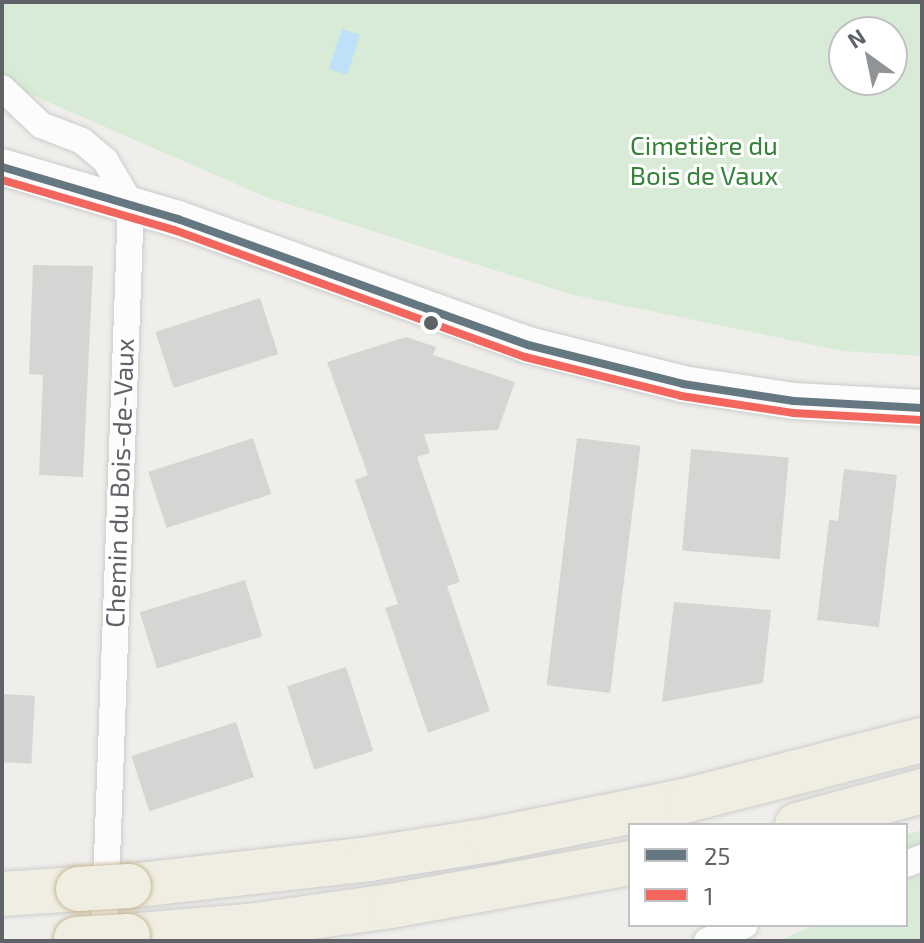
<!DOCTYPE html>
<html>
<head>
<meta charset="utf-8">
<style>
  body { margin:0 }
  #map { position:relative; width:924px; height:943px; overflow:hidden; background:#efeeea; font-family:"Exo 2",sans-serif }
  div>[style] { position:absolute }
  .green>* { inset:0; background:#d8ebd6 }
  .water>* { inset:0; background:#bfe0f9; transform-origin:0 0 }
  .building>* { inset:0; background:#d6d5d3; transform-origin:0 0 }
  .roads { filter:drop-shadow(0 0 2px #cbcccc) drop-shadow(0 0 2px #cbcccc) }
  .minor>* { height:26px; margin:-13px; padding:0 13px; transform-origin:13px; border-radius:13px; background:#fdfcfc }
  .secondary>* { height:36px; margin:-18px; padding:0 18px; transform-origin:18px; border-radius:18px; background:#fdfcfc }
  .motorway>* { height:44px; margin:-22px; padding:0 22px; transform-origin:22px; border-radius:22px; background:#f0ede3 }
  .bridges { filter:drop-shadow(0 0 2px #c8b996) drop-shadow(0 0 2px #c8b996) }
  .motorway-bridge>* { height:44px; margin:-22px; padding:0 22px; transform-origin:22px; border-radius:22px; background:#f0ede3 }
  .bus-1>* { height:8px; margin:-4px; padding:0 4px; transform-origin:4px; border-radius:4px; background:#657881 }
  .bus-2>* { height:8px; margin:-4px; padding:0 4px; transform-origin:4px; border-radius:4px; background:#f2665e }
  .dots>* { width:22px; height:22px; translate:-50% -50%; box-sizing:border-box; border:4px solid #fff; border-radius:50% }
  span { translate:-50% -50%; white-space:nowrap; text-align:center; line-height:1.15; -webkit-text-stroke:6px #fff; paint-order:stroke }
  .park-label { font-size:26px; color:#348238 }
  .street-label { font-size:26px; color:#5f6368 }
  .frame { position:absolute; inset:0; border:4px solid #5f6368; pointer-events:none }
  .legend { position:absolute; left:628px; top:823px; width:280px; height:104px; box-sizing:border-box; background:#fff; border:2px solid #bfc1c3; margin:0; padding:10px 14px; list-style:none; font-size:24px; color:#5f6368 }
  .legend li { display:flex; align-items:center; gap:16px; height:40px }
  .legend b { width:40px; border:2px solid #bfc1c3 }
  .north { position:absolute; left:828px; top:16px; width:80px; height:80px; box-sizing:border-box; background:#fff; border:2px solid #bfc1c3; border-radius:50%; rotate:327deg; font-size:22px; font-weight:700; line-height:32px; text-align:center; color:#5f6368 }
  .north::after { content:''; display:block; margin:auto; width:28px; height:36px; background:#919496; clip-path:polygon(50% 0,100% 100%,50% 72%,0 100%) }
</style>
</head>
<body>
<div id="map">
  <div class="green">
    <div style="clip-path:polygon(evenodd,2px 2px,922px 2px,922px 356px,843px 351px,573px 295px,266px 197px,2px 82px,2px 2px,844px 32px,892px 32px,892px 80px,844px 80px,844px 32px)"></div>
    <div style="clip-path:polygon(922px 830px,922px 941px,777px 941px,815px 925px,906px 925px,906px 835px)"></div>
  </div>
  <div class="water">
    <div style="left:342px;top:29px;width:19px;height:42px;rotate:18deg"></div>
  </div>
  <div class="building">
    <div style="clip-path:polygon(33px 265px,93px 266px,83px 477px,39px 475px,43px 375px,29px 374px)"></div>
    <div style="left:260px;top:298px;width:59px;height:110px;rotate:72deg"></div>
    <div style="clip-path:polygon(406px 337px,436px 347px,433px 355px,515px 382px,498px 430px,424px 434px,430px 453px,417px 457px,460px 582px,447px 586px,490px 711px,428px 733px,385px 608px,398px 604px,355px 480px,368px 475px,327px 362px)"></div>
    <div style="left:253px;top:438px;width:59px;height:110px;rotate:72deg"></div>
    <div style="left:577px;top:438px;width:64px;height:249px;rotate:7deg"></div>
    <div style="left:691px;top:449px;width:98px;height:102px;rotate:5deg"></div>
    <div style="clip-path:polygon(844px 469px,897px 475px,879px 627px,817px 620px,829px 520px,838px 521px)"></div>
    <div style="left:245px;top:580px;width:59px;height:110px;rotate:73deg"></div>
    <div style="clip-path:polygon(674px 602px,771px 610px,763px 683px,662px 702px)"></div>
    <div style="left:346px;top:667px;width:88px;height:62px;rotate:72deg"></div>
    <div style="left:2px;top:694px;width:33px;height:68px;rotate:3deg"></div>
    <div style="left:236px;top:722px;width:58px;height:110px;rotate:72deg"></div>
  </div>
  <div class="roads">
    <div class="minor">
      <div style="left:2px;top:88px;width:54px;rotate:43.5deg"></div>
      <div style="left:41px;top:125px;width:44px;rotate:21.3deg"></div>
      <div style="left:82px;top:141px;width:30px;rotate:40deg"></div>
      <div style="left:105px;top:160px;width:51px;rotate:59.4deg"></div>
      <div style="left:131px;top:204px;width:737px;rotate:92.1deg"></div>
      <div style="left:906px;top:864px;width:17px;rotate:-21deg"></div>
      <div style="left:707px;top:941px;width:41px;rotate:-22.8deg"></div>
    </div>
    <div class="secondary">
      <div style="left:2px;top:167px;width:184px;rotate:16.5deg"></div>
      <div style="left:178px;top:219px;width:372px;rotate:19.8deg"></div>
      <div style="left:528px;top:345px;width:160px;rotate:14.1deg"></div>
      <div style="left:683px;top:384px;width:112px;rotate:8.7deg"></div>
      <div style="left:794px;top:401px;width:128px;rotate:3.1deg"></div>
    </div>
    <div class="motorway">
      <div style="left:797px;top:825px;width:130px;rotate:-15.2deg"></div>
      <div style="left:129px;top:886px;width:242px;rotate:-6.4deg"></div>
      <div style="left:369px;top:859px;width:122px;rotate:-8.9deg"></div>
      <div style="left:490px;top:840px;width:202px;rotate:-11.4deg"></div>
      <div style="left:688px;top:800px;width:242px;rotate:-14.4deg"></div>
      <div style="left:2px;top:894px;width:76px;rotate:-3.8deg"></div>
      <div style="left:128px;top:936px;width:120px;rotate:-4.8deg"></div>
      <div style="left:248px;top:926px;width:144px;rotate:-8deg"></div>
      <div style="left:391px;top:906px;width:243px;rotate:-10.2deg"></div>
    </div>
  </div>
  <div class="bridges">
    <div class="motorway-bridge">
      <div style="left:78px;top:889px;width:51px;rotate:-3.4deg"></div>
      <div style="left:76px;top:939px;width:52px;rotate:-3.3deg"></div>
    </div>
  </div>
  <div class="bus-1">
    <div style="left:2px;top:167px;width:184px;rotate:16.5deg"></div>
    <div style="left:178px;top:219px;width:372px;rotate:19.8deg"></div>
    <div style="left:528px;top:345px;width:160px;rotate:14.1deg"></div>
    <div style="left:683px;top:384px;width:112px;rotate:8.7deg"></div>
    <div style="left:794px;top:401px;width:128px;rotate:3.1deg"></div>
  </div>
  <div class="bus-2">
    <div style="left:2px;top:180px;width:179px;rotate:16.2deg"></div>
    <div style="left:174px;top:230px;width:373px;rotate:19.9deg"></div>
    <div style="left:525px;top:357px;width:161px;rotate:14deg"></div>
    <div style="left:681px;top:396px;width:113px;rotate:8.6deg"></div>
    <div style="left:793px;top:413px;width:128px;rotate:3.1deg"></div>
  </div>
  <div class="dots">
    <div style="left:431px;top:323px;background:#5f6368"></div>
  </div>
  <div class="park-label">
    <span style="left:704px;top:160px">Cimetière du<br>Bois de Vaux</span>
  </div>
  <div class="street-label">
    <span style="left:119px;top:483px;rotate:-88deg">Chemin du Bois-de-Vaux</span>
  </div>
  <div class="frame"></div>
  <ul class="legend">
  <li><b style="height:10px;background:#657881"></b>25</li>
  <li><b style="height:10px;background:#f2665e"></b>1</li>
  </ul>
  <div class="north">N</div>
</div>
</body>
</html>
